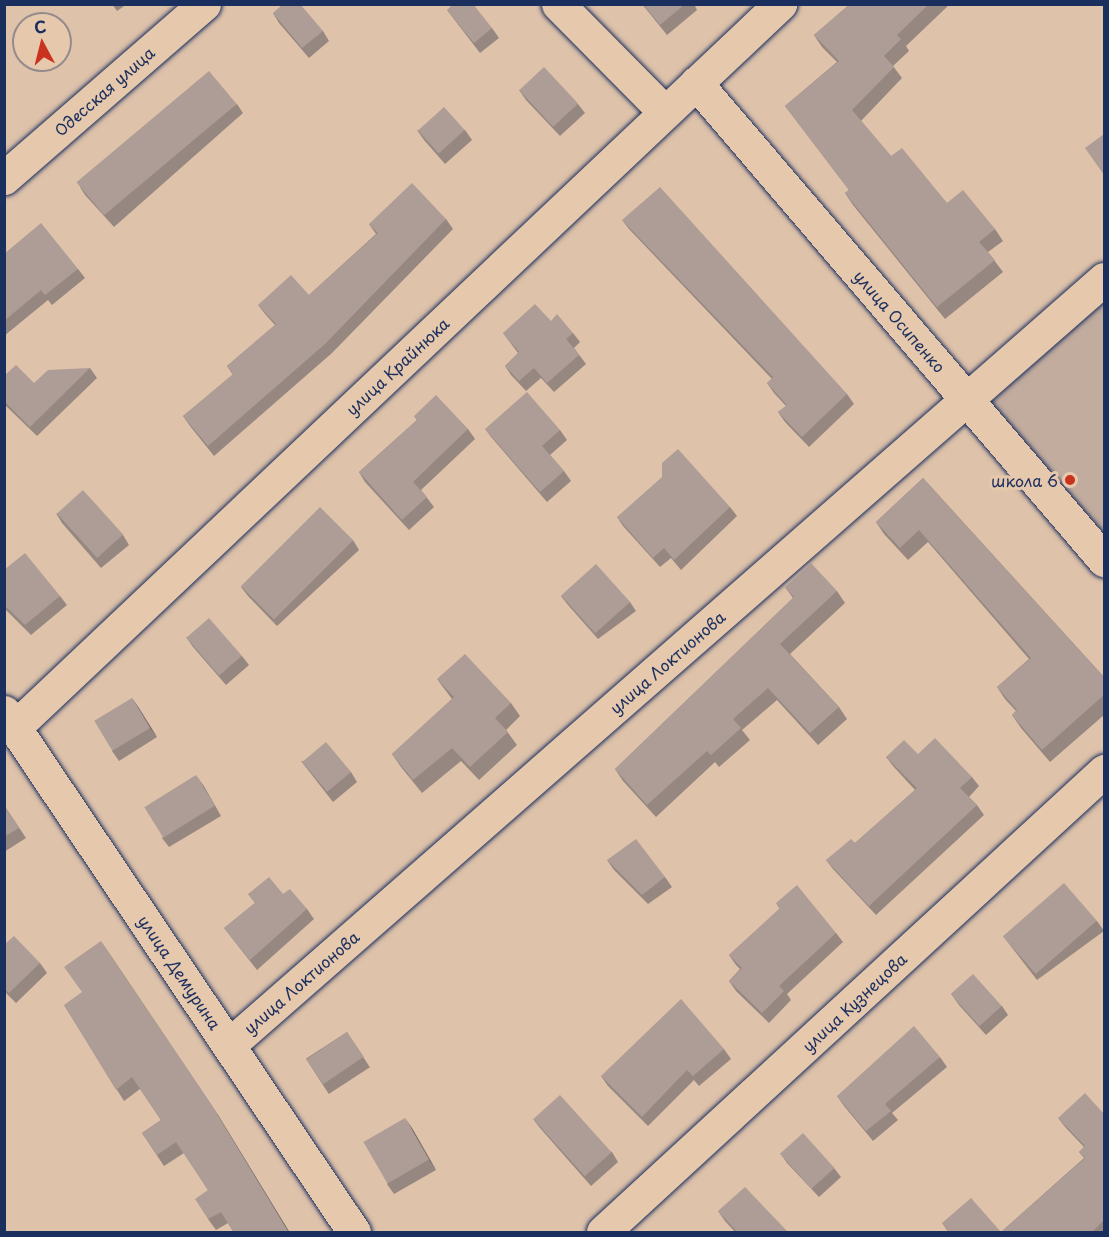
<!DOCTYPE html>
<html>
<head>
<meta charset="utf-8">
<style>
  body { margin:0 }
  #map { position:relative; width:1109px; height:1237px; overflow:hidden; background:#dec2aa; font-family:"Playpen Sans",sans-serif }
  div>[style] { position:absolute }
  .green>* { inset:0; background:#c2ac9e }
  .roads { filter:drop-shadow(0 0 2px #1b2f5e) drop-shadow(0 0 2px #1b2f5e) }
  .street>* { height:33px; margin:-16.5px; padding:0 16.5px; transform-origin:16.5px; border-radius:16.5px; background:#e6c8ad }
  .secondary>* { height:33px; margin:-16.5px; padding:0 16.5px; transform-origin:16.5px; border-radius:16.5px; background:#e6c8ad }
  .wall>* { inset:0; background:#968781; transform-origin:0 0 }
  .shaded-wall>* { inset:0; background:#7a6e69 }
  .building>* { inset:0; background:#ae9d96; transform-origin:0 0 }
  .dots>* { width:16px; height:16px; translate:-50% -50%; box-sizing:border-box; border:3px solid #e6c8ad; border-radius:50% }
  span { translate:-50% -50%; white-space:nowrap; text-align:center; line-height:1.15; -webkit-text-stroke:6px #e6c8ad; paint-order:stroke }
  .street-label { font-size:16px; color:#1b2f5e }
  .poi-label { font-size:16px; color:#1b2f5e }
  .right { translate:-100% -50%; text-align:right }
  .frame { position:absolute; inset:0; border:6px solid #1b2f5e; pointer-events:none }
  .north { position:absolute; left:12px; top:12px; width:60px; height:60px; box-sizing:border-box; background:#e6c8ad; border:2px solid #958b8d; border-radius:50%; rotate:353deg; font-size:16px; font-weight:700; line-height:24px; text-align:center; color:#1b2f5e }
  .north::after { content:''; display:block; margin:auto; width:21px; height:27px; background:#c8321e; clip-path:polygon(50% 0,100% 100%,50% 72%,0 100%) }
</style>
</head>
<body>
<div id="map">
  <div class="green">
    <div style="clip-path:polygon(1104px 279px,1104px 560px,967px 399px)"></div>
  </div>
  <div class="roads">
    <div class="street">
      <div style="left:558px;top:4px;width:152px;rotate:45.3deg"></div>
      <div style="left:696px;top:83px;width:628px;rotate:49.46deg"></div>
      <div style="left:4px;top:712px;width:627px;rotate:56.06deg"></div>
      <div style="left:15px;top:727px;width:1053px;rotate:-43.38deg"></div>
      <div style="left:229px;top:1045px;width:1163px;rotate:-41.2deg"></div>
      <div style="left:603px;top:1232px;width:681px;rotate:-42.62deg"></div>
    </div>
    <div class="secondary">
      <div style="left:4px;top:178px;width:265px;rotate:-41deg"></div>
    </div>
  </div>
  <div class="wall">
    <div style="clip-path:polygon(112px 4px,127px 4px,117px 11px)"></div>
    <div style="clip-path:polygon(642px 4px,694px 4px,697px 10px,667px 35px)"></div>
    <div style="clip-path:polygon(850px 4px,950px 4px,906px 46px,909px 51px,893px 66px,902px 78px,861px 121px,891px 156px,947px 203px,995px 229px,1003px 241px,988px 252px,1003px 272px,945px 319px,853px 205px,845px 193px,849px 190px,785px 106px,837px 62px,822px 47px,814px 35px)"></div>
    <div style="clip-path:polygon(447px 10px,492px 28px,499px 38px,480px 53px)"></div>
    <div style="clip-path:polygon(273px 13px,323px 31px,329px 41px,309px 58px,279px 23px)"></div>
    <div style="clip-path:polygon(519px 90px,578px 104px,585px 113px,560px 136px,526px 100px)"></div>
    <div style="clip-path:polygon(237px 104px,243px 113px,114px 227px,85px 195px,80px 187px)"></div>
    <div style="clip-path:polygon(417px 130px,465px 130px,472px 140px,445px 164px,424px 140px)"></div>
    <div style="clip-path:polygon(446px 219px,453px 229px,332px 353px,214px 456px,190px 426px,183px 416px,233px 375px,227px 366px,275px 325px,265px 314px,258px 305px,309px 295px,376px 234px,369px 224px)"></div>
    <div style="clip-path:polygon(622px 220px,847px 394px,854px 404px,809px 447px,785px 422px,778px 412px,786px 406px,774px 393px,767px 383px,772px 379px,629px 229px)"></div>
    <div style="clip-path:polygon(4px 254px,78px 269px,85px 278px,52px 305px,48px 300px,4px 336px)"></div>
    <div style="clip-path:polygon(551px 321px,573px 333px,580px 342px,574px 348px,586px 364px,554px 392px,541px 378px,526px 391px,511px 375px,505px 366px,518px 353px,503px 333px)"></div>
    <div style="clip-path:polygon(90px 368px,97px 378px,37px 436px,4px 404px,4px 376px,34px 383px)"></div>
    <div style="clip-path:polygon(414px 416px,468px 429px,475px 439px,421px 490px,434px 507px,409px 530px,365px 482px,359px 472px,417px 420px)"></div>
    <div style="clip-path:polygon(485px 429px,560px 430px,567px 440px,550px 455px,564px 471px,571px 481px,547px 502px,492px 438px)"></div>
    <div style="clip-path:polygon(923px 478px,1104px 677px,1104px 715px,1050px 762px,1021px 728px,1012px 715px,1016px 711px,1005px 699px,997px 687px,1029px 659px,928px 542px,908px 560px,884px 534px,876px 522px)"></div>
    <div style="clip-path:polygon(730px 507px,737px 516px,681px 570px,671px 558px,660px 567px,623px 526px,617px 517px)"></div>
    <div style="clip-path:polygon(56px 513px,123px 535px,129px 545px,101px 568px,62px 523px)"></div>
    <div style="clip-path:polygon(353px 540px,359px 550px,277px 626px,248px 596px,241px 587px)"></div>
    <div style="clip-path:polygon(4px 570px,60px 596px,67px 605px,31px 635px,4px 608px)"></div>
    <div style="clip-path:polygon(785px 587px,837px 591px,845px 603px,790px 654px,839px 707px,847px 719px,818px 745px,777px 700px,742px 730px,750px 740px,719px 767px,715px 762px,656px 817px,623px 781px,615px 769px,793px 598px)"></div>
    <div style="clip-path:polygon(561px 596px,630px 602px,636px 611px,598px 639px,568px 605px)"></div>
    <div style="clip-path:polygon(186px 637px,242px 656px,249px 665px,226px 685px,193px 647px)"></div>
    <div style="clip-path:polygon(437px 679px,511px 703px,520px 716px,506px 730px,517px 745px,479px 780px,461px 761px,422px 793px,401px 767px,392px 754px,452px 699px)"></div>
    <div style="clip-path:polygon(132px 698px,157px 737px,119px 761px,112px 751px)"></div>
    <div style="clip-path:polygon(918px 754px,972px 777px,979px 786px,969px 797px,977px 805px,984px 815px,876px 915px,833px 869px,826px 860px,855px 843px,915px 790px,893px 766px,886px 757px)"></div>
    <div style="clip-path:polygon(301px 761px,351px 772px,357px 782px,333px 802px)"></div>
    <div style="clip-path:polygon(203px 785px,221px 816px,169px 847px,162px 838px)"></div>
    <div style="clip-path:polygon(4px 805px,26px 838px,4px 852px)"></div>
    <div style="clip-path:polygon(607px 860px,665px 877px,672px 887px,648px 904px,614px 870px)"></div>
    <div style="clip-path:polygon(248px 894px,283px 894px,307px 909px,314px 919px,257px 970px,224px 928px,255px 903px)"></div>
    <div style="clip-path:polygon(776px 903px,836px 933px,843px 942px,787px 994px,791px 1000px,769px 1023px,736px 991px,729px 981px,740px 969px,736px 965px,729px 955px,780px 909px)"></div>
    <div style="clip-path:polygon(1097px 921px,1104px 931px,1037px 980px,1003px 936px)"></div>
    <div style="clip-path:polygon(4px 945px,40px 963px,47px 973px,16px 1003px,4px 991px)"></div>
    <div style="clip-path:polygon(952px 995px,1002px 1006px,1008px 1015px,986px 1035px,959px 1005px)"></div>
    <div style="clip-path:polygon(64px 1005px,218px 1115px,290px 1233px,234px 1233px,228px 1223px,216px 1230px,208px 1219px,208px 1190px,184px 1153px,164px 1166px,142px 1133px,161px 1120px,140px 1089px,124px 1101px)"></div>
    <div style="left:347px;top:1032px;width:42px;height:49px;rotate:57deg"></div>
    <div style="clip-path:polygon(724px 1049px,731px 1059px,699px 1086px,694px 1080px,648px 1126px,608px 1086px,601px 1076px)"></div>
    <div style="clip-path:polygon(940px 1057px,947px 1067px,892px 1113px,898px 1120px,873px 1141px,844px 1106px,837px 1096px)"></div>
    <div style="clip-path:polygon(1104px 1114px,1104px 1233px,949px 1233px,942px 1223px,1001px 1232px,1084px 1158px,1079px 1152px,1084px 1147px,1066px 1128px,1058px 1118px)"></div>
    <div style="clip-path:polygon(533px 1119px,612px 1152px,618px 1162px,591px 1186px,540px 1128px)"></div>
    <div style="clip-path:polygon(412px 1128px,436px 1170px,394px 1194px,387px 1184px)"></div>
    <div style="clip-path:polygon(781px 1154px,834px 1168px,841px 1177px,819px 1197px,787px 1163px)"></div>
    <div style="clip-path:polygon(718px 1211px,787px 1231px,788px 1233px,736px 1233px,725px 1221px)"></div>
  </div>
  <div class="shaded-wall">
    <div style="clip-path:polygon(132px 698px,139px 708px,157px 737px,150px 728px)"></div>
    <div style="clip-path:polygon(196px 775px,203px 785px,221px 816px,215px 806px)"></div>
    <div style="clip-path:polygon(101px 941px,218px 1115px,290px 1233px,289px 1233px)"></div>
    <div style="clip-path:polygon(405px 1118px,412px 1128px,436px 1170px,429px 1160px)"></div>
  </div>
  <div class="building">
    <div style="clip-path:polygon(283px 4px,300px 4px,323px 31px,302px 48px,273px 13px)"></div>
    <div style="clip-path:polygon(453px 4px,473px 4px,492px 28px,474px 43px,447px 10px)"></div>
    <div style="clip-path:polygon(643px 4px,685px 4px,660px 25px)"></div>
    <div style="clip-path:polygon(850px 4px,929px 4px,897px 35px,901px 39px,884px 56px,894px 67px,852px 110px,891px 156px,902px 148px,947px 203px,963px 190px,995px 229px,979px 242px,995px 260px,937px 307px,845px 193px,849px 190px,785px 106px,839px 61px,814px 35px)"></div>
    <div style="left:544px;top:67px;width:50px;height:34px;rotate:47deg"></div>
    <div style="left:209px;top:71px;width:43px;height:173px;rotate:50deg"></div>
    <div style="left:444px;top:107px;width:31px;height:35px;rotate:48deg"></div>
    <div style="clip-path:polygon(1104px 134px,1104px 175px,1085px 148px)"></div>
    <div style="clip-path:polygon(412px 183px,446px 219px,325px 344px,208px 446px,183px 416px,233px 374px,227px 366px,276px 324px,258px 305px,291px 275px,309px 295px,378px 233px,369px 224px)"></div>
    <div style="clip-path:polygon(660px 187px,847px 394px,802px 437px,778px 412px,787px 405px,767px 383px,773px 377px,622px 220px)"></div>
    <div style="clip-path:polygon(41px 223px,78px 269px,45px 295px,41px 290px,4px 321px,4px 254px)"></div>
    <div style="clip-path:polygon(535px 304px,551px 321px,557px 314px,573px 333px,566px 339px,579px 355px,547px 383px,534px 368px,519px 381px,505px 366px,519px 352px,503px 333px)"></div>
    <div style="clip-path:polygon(16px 365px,34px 383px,48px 370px,90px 368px,30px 427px,4px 401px,4px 376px)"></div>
    <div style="clip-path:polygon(527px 392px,560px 430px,542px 446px,564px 471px,540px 492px,485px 429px)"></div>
    <div style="clip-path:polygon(436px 395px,468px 429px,413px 482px,427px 497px,402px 520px,359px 472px,417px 420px,414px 416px)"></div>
    <div style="clip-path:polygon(678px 449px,730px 507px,674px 560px,664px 548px,653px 558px,617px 517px,662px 477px,662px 463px)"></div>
    <div style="clip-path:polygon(923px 478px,1104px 677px,1104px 695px,1042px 750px,1012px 715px,1017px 710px,997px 687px,1031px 658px,919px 530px,900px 548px,876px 522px)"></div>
    <div style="left:83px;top:490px;width:60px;height:35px;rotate:48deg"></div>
    <div style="left:320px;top:507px;width:47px;height:112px;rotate:45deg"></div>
    <div style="clip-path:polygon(25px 553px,60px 596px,25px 625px,4px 605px,4px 570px)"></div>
    <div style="clip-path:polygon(811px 563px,837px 591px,780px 644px,839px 707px,810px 733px,768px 688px,733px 719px,741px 728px,711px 755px,707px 751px,647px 805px,615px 769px,794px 597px,785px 587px)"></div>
    <div style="left:596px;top:564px;width:51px;height:47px;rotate:48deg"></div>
    <div style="left:209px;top:618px;width:50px;height:30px;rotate:49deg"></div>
    <div style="clip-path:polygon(465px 654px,511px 703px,495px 718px,508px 732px,470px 767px,452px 748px,413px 780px,392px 754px,454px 697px,437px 679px)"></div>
    <div style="left:132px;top:698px;width:35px;height:44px;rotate:59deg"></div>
    <div style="clip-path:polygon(935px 738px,972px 777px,960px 788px,977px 805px,869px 906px,826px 860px,851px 839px,855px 843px,917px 788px,886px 757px,904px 740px,918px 754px)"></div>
    <div style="left:326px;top:742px;width:39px;height:31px;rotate:50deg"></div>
    <div style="left:196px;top:775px;width:36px;height:61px;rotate:58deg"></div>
    <div style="clip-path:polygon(4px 806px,19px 828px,4px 837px)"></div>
    <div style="clip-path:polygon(636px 839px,665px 877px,642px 895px,607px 860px)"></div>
    <div style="clip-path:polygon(269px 877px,283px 894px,290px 889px,307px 909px,250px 960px,224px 928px,255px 903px,248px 894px)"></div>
    <div style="left:1064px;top:883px;width:50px;height:81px;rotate:49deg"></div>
    <div style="clip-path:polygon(797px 885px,836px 933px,779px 986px,784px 991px,762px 1013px,729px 981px,742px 968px,729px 955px,780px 908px,776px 903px)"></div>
    <div style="clip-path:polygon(14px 936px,40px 963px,9px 993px,4px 989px,4px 945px)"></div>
    <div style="clip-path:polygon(101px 941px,211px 1104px,289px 1233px,234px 1233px,221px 1212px,208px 1219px,195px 1199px,208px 1190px,176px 1142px,157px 1155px,142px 1133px,161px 1120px,132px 1077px,116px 1090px,64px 1005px,82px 992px,64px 967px)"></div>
    <div style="left:973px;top:974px;width:43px;height:30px;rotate:48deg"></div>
    <div style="clip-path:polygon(681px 999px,724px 1049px,693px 1076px,687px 1070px,642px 1117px,601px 1076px)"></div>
    <div style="clip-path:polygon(914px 1026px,940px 1057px,885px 1104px,891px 1111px,866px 1131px,837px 1096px)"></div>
    <div style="left:347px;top:1032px;width:30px;height:49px;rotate:56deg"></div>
    <div style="clip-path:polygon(1085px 1093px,1104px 1114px,1104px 1220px,1091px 1233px,950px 1233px,942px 1223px,971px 1198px,1001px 1232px,1085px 1158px,1079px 1152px,1085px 1146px,1058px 1118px)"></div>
    <div style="left:560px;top:1095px;width:77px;height:36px;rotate:48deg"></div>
    <div style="left:405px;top:1118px;width:48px;height:48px;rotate:60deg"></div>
    <div style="left:803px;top:1133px;width:47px;height:31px;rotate:48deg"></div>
    <div style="clip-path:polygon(745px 1187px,787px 1231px,785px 1233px,738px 1233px,718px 1211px)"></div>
  </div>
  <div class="dots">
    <div style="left:1070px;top:480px;background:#c8321e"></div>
  </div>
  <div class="street-label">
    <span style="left:104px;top:91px;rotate:-41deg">Одесская улица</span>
    <span style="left:900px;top:321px;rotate:49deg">улица Осипенко</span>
    <span style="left:397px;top:366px;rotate:-43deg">улица Крайнюка</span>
    <span style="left:667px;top:662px;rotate:-41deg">улица Локтионова</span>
    <span style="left:180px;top:972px;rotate:56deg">улица Демурина</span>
    <span style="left:301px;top:982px;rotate:-41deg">улица Локтионова</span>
    <span style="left:854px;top:1002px;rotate:-43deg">улица Кузнецова</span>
  </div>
  <div class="poi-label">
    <span class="right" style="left:1058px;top:480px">школа 6</span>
  </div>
  <div class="frame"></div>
  <div class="north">С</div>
</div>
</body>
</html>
